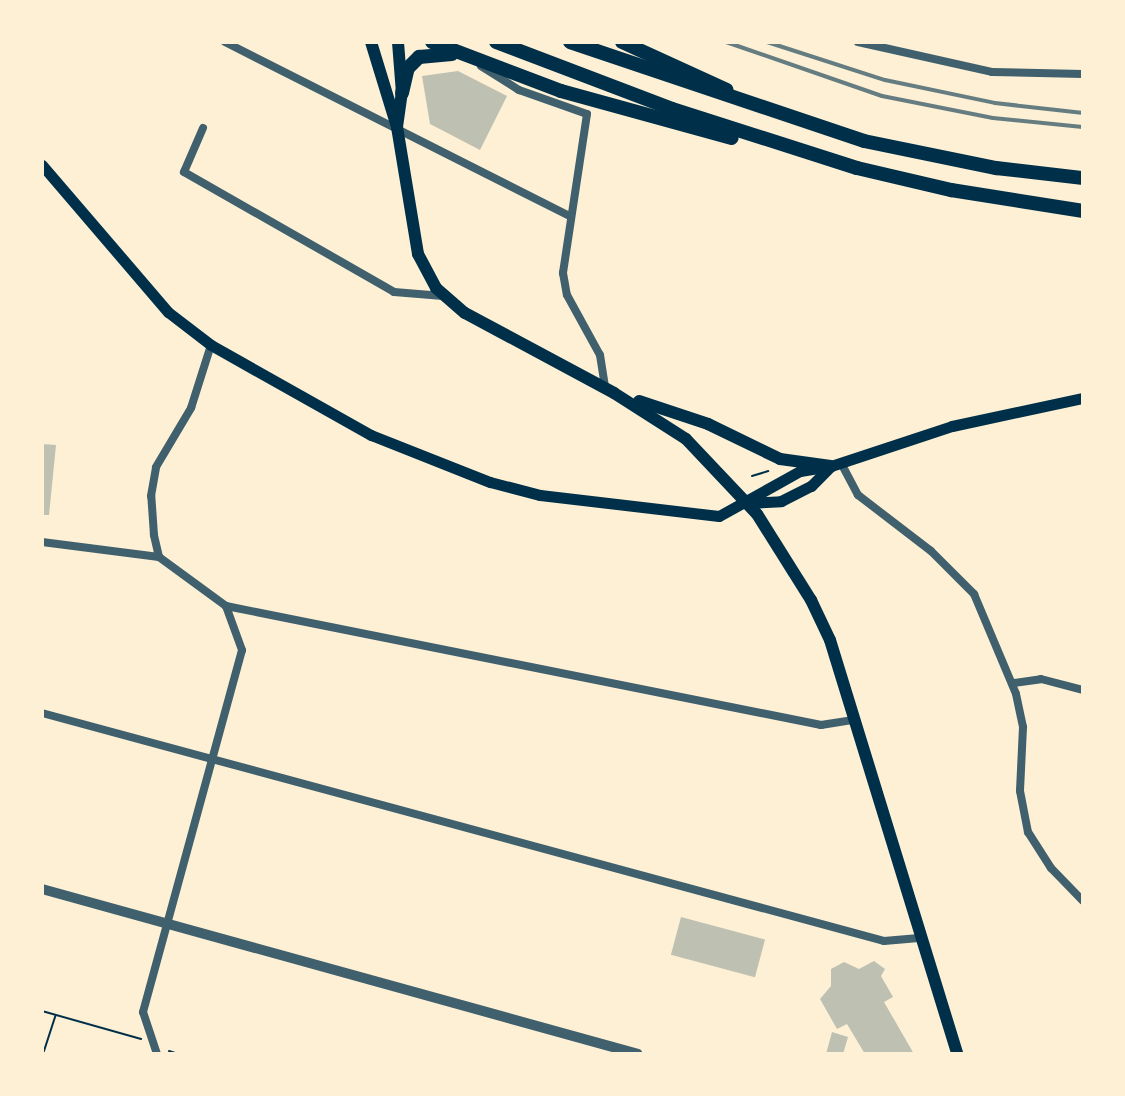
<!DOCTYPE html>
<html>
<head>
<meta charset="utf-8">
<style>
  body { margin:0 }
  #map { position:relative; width:1125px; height:1096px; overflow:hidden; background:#fdf0d5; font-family:Overpass,sans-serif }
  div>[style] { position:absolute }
  .building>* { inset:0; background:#bec0b2; transform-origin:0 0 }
  .path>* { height:2px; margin:-1px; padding:0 1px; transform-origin:1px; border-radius:1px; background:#003049 }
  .minor>* { height:8px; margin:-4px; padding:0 4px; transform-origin:4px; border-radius:4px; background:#3f606c }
  .tertiary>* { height:10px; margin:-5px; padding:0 5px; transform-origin:5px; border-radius:5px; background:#3f606c }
  .secondary>* { height:11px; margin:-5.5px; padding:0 5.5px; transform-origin:5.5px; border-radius:5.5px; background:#003049 }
  .primary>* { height:12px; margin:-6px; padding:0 6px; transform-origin:6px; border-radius:6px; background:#003049 }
  .motorway>* { height:14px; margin:-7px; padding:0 7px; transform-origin:7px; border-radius:7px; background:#003049 }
  .rail>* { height:4px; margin:-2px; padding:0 2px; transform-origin:2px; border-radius:2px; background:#657d81 }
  span { translate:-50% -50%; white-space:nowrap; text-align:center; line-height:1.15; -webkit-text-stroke:6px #fdf0d5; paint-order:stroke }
  .frame { position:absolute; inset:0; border:44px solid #fdf0d5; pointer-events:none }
</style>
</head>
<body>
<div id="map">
  <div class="building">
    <div style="clip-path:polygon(458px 71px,507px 96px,480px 150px,430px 124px,422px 76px)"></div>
    <div style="clip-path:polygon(42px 444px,56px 445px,49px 515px,42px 515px)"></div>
    <div style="left:681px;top:917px;width:87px;height:39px;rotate:15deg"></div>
    <div style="clip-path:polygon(874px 961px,885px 969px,881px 976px,893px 997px,884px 1002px,914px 1054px,865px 1054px,847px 1024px,837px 1029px,820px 999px,831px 986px,831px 969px,844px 962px,859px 969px)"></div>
    <div style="clip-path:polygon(832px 1032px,848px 1037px,843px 1054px,826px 1054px)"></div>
  </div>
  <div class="path">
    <div style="left:752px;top:476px;width:17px;rotate:-17deg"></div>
    <div style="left:42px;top:1011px;width:103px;rotate:15.8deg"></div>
    <div style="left:169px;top:1051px;width:9px;rotate:18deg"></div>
    <div style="left:43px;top:1054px;width:40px;rotate:-72deg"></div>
  </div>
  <div class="minor">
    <div style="left:225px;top:42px;width:386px;rotate:26.8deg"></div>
    <div style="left:858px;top:42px;width:137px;rotate:12.6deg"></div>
    <div style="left:992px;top:72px;width:91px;rotate:1.3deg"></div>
    <div style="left:481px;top:66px;width:45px;rotate:32.3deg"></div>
    <div style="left:519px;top:90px;width:72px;rotate:19.4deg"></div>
    <div style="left:587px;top:114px;width:161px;rotate:98.6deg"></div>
    <div style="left:563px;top:273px;width:22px;rotate:80deg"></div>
    <div style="left:567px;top:295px;width:68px;rotate:61.2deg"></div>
    <div style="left:600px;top:355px;width:33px;rotate:81deg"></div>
    <div style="left:203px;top:128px;width:48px;rotate:113.4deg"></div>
    <div style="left:184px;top:172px;width:242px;rotate:29.7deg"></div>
    <div style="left:394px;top:292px;width:49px;rotate:4.7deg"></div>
    <div style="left:841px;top:463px;width:36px;rotate:62deg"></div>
    <div style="left:858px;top:495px;width:92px;rotate:37.5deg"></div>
    <div style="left:931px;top:551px;width:61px;rotate:45deg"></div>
    <div style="left:974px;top:594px;width:108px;rotate:67.2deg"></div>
    <div style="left:1016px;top:694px;width:34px;rotate:78deg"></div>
    <div style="left:1023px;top:727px;width:64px;rotate:92.7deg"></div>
    <div style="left:1020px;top:791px;width:42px;rotate:79deg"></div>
    <div style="left:1028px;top:832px;width:43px;rotate:57.4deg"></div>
    <div style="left:1051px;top:868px;width:46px;rotate:45.9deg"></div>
    <div style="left:42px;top:542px;width:118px;rotate:7.3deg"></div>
    <div style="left:226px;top:606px;width:607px;rotate:11.31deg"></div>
    <div style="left:821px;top:725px;width:33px;rotate:-9deg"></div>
    <div style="left:1014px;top:683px;width:27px;rotate:-8deg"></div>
    <div style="left:1041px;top:679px;width:43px;rotate:14.7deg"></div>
    <div style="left:42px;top:713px;width:872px;rotate:15.15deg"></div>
    <div style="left:884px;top:941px;width:38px;rotate:-5deg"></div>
    <div style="left:157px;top:1054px;width:44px;rotate:-108.4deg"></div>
    <div style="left:143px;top:1012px;width:375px;rotate:-74.7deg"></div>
    <div style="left:242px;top:650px;width:47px;rotate:-110deg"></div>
    <div style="left:226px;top:606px;width:83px;rotate:-143.8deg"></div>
    <div style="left:159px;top:557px;width:23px;rotate:-103deg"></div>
    <div style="left:154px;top:535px;width:39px;rotate:-94deg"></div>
    <div style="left:151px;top:496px;width:29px;rotate:-80deg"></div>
    <div style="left:156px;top:467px;width:69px;rotate:-59.3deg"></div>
    <div style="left:191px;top:408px;width:66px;rotate:-72.4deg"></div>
  </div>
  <div class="tertiary">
    <div style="left:42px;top:889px;width:618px;rotate:15.47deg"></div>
  </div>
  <div class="secondary">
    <div style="left:42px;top:165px;width:194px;rotate:49.4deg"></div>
    <div style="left:168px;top:312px;width:54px;rotate:37.5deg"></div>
    <div style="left:211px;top:345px;width:184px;rotate:29.4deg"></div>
    <div style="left:371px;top:435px;width:128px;rotate:21.6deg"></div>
    <div style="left:490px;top:482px;width:52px;rotate:14.6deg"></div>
    <div style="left:540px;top:495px;width:180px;rotate:6.7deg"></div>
    <div style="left:719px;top:516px;width:93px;rotate:-29.1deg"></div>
    <div style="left:800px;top:471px;width:31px;rotate:-9deg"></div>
    <div style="left:831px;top:466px;width:127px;rotate:-18.3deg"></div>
    <div style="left:952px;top:426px;width:134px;rotate:-12.1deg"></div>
    <div style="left:748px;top:503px;width:33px;rotate:-3deg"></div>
    <div style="left:781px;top:501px;width:34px;rotate:-27deg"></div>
    <div style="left:811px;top:486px;width:28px;rotate:-45deg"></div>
  </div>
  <div class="primary">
    <div style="left:371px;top:42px;width:89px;rotate:73deg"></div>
    <div style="left:397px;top:127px;width:129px;rotate:80.6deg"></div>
    <div style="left:418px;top:254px;width:38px;rotate:62deg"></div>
    <div style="left:436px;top:288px;width:38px;rotate:41deg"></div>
    <div style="left:465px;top:313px;width:169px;rotate:28.2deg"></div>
    <div style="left:614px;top:393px;width:85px;rotate:32.6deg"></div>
    <div style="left:686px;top:439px;width:103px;rotate:46.6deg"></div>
    <div style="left:757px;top:514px;width:102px;rotate:57.9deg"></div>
    <div style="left:811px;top:600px;width:44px;rotate:64.6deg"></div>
    <div style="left:830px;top:640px;width:433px;rotate:72.9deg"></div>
    <div style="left:397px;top:127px;width:34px;rotate:-82deg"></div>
    <div style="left:402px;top:93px;width:51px;rotate:-94.5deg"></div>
    <div style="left:639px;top:401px;width:73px;rotate:18.4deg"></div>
    <div style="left:708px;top:424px;width:80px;rotate:25.9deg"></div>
    <div style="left:780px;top:459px;width:51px;rotate:7.8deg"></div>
  </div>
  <div class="motorway">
    <div style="left:432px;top:42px;width:138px;rotate:20.8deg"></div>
    <div style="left:561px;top:91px;width:177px;rotate:15.4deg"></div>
    <div style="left:496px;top:42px;width:188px;rotate:20.8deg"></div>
    <div style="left:672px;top:109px;width:194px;rotate:17.7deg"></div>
    <div style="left:857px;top:168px;width:97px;rotate:13.2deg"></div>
    <div style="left:951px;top:190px;width:134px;rotate:9deg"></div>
    <div style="left:570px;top:42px;width:310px;rotate:18.6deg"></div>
    <div style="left:864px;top:141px;width:135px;rotate:11.6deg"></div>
    <div style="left:996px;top:168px;width:88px;rotate:6.6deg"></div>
    <div style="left:622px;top:42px;width:115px;rotate:24.6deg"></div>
    <div style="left:402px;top:93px;width:26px;rotate:-77deg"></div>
    <div style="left:408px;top:68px;width:16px;rotate:-45deg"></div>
    <div style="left:419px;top:57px;width:33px;rotate:-5deg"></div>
  </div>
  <div class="rail">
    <div style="left:726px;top:42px;width:165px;rotate:19.1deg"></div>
    <div style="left:882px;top:96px;width:113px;rotate:11.2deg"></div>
    <div style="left:993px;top:118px;width:90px;rotate:5.7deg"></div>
    <div style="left:767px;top:42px;width:124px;rotate:17.9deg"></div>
    <div style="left:885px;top:80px;width:112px;rotate:11.8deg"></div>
    <div style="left:995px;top:103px;width:89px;rotate:6.5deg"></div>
  </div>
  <div class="frame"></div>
</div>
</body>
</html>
